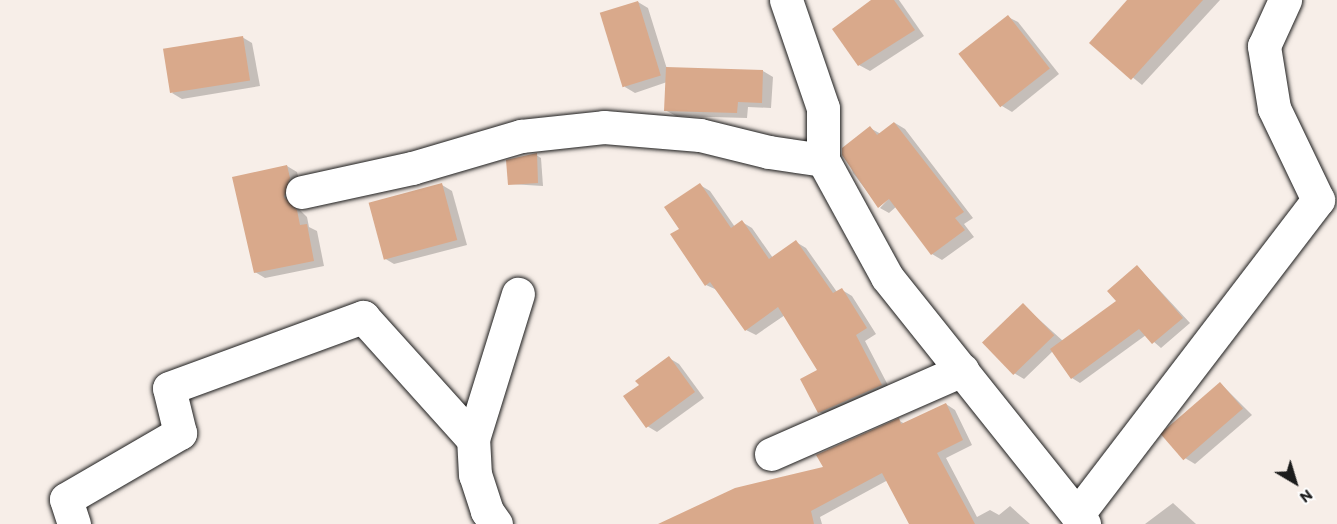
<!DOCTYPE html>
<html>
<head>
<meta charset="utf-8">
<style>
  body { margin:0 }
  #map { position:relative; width:1337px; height:524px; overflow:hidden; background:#f7eee8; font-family:Itim,sans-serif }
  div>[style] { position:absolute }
  .shadow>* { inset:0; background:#0003 }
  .building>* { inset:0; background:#d9a98b; transform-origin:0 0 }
  .roads { filter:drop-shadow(0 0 2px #1c1c1c) drop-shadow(0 0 2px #1c1c1c) }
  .street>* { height:33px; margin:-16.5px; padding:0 16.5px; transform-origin:16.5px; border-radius:16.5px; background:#fff }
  span { translate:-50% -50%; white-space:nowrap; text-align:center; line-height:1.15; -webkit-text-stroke:6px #fff; paint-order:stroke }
  .north { position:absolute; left:1265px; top:452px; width:60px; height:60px; -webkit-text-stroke:4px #fff; paint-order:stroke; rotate:142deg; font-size:16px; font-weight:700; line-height:24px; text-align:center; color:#1c1c1c }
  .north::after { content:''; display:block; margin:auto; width:21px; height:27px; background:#1c1c1c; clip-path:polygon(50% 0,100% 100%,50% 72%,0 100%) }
</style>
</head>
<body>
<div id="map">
  <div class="shadow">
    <div style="clip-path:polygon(873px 0,899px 0,924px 36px,870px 71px,859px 65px)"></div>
    <div style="clip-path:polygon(1129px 0,1220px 0,1142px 85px,1091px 43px)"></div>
    <div style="clip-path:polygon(638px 2px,648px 8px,667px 69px,763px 71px,773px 77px,771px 108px,748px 107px,747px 118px,676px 116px,665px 110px,667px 82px,635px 93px,625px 87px)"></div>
    <div style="clip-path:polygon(1008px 17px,1018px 22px,1059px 74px,1012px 112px,1002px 106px)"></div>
    <div style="clip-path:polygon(242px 37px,252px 43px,260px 86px,182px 99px,172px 93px)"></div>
    <div style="clip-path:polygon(895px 123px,905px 129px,973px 218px,964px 224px,974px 237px,942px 260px,932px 254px,897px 206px,889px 213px,880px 208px,894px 193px,879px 207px,853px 173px,844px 148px,870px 128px,881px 134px)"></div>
    <div style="clip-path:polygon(536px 155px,541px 158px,543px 186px,510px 184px)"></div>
    <div style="clip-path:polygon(287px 166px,297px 172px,300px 184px,293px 203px,307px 217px,309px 227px,317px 231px,324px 266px,265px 278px,255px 272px)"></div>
    <div style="clip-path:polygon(442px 185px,452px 191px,467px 245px,394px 264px,384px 258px)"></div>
    <div style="clip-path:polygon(700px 185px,710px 191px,735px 227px,742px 222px,752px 228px,773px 258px,796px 242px,806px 248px,837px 292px,842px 290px,852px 296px,876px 334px,865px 341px,891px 391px,830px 418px,819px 412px,819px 371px,785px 315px,756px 335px,746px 330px,717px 290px,706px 285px,682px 230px)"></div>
    <div style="clip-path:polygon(1138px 267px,1190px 323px,1161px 348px,1146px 335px,1080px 383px,1072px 378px,1053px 351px,1024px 379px,1014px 373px,1023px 305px,1063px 341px,1118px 301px)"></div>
    <div style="clip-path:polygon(669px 358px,679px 364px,704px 398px,657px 432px,647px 426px,641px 386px)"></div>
    <div style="clip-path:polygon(1221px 384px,1252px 415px,1195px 464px,1185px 458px)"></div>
    <div style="clip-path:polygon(946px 404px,955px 410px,972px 445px,946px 458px,977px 517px,990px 510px,999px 515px,1010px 506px,1030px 524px,910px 524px,888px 480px,820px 517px,822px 524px,661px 524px,825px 468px,898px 420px,905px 424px)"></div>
    <div style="clip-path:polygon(1173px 503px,1196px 524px,1145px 524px)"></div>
  </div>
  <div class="building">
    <div style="clip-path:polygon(871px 0,894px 0,915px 30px,858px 66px,832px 29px)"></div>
    <div style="clip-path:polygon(1127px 0,1203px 0,1131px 80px,1089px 43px)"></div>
    <div style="left:638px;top:1px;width:78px;height:40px;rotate:73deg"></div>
    <div style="left:1008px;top:15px;width:68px;height:63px;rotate:52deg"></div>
    <div style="left:243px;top:36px;width:45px;height:81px;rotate:81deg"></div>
    <div style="clip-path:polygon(666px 67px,763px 70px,762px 103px,738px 102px,737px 113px,664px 111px)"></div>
    <div style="clip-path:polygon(894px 122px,964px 212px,955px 218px,965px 230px,931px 255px,889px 199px,878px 208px,842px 155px,842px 148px,870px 126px,877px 135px)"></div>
    <div style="clip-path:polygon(537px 153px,538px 183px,508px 185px,506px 160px)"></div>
    <div style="clip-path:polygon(287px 165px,290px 178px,284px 197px,297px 210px,300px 225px,307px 224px,314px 261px,254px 273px,232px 177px)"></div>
    <div style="left:442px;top:183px;width:59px;height:76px;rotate:75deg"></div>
    <div style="clip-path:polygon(700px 183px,731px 228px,742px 220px,769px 259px,796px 240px,833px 293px,842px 288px,867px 328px,856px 335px,882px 385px,818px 413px,800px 379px,817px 370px,778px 307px,745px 331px,710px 282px,705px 286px,670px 234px,679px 229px,664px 207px)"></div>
    <div style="clip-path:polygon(1137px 265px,1183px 318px,1152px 344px,1139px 329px,1071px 379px,1050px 349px,1116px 301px,1107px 291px)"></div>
    <div style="left:1023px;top:303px;width:45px;height:57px;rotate:46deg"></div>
    <div style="clip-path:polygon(669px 356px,695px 392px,646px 428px,623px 396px,639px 385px,635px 381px)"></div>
    <div style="left:1220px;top:382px;width:35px;height:79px;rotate:49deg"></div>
    <div style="clip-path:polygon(946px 403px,963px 440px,937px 453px,975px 524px,909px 524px,882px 473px,811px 511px,814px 524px,658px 524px,735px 488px,823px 467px,816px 455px,899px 418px,901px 424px)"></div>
  </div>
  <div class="roads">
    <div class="street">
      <div style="left:786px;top:0;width:114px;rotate:71.1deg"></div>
      <div style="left:823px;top:108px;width:52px;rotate:90deg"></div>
      <div style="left:823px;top:160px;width:133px;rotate:61.3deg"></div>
      <div style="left:887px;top:277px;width:316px;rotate:51.4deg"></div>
      <div style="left:302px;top:192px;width:113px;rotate:-12.3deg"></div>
      <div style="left:412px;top:168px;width:114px;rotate:-16.4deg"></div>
      <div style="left:521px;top:136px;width:83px;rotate:-6.2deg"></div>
      <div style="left:604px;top:127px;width:96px;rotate:4.8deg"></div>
      <div style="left:700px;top:135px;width:71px;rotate:13.8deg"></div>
      <div style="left:769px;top:152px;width:55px;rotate:8.4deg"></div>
      <div style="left:771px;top:454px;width:209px;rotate:-23.7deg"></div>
      <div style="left:1077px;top:515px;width:397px;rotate:-52.6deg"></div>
      <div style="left:1318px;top:200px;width:102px;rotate:-115.6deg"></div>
      <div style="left:1274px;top:108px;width:63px;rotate:-99.2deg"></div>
      <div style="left:1264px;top:46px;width:51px;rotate:-65.5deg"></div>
      <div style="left:74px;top:524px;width:26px;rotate:-108deg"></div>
      <div style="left:66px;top:499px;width:132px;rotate:-30.1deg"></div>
      <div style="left:180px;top:433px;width:46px;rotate:-103.7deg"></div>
      <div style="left:169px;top:388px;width:207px;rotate:-20.1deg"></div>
      <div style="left:363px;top:317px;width:164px;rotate:48deg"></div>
      <div style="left:496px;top:524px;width:16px;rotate:-125deg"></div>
      <div style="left:487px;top:511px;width:38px;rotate:-108deg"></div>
      <div style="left:475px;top:475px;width:36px;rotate:-93deg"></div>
      <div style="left:473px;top:439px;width:152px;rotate:-72.8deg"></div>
    </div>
  </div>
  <div class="north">N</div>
</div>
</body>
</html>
